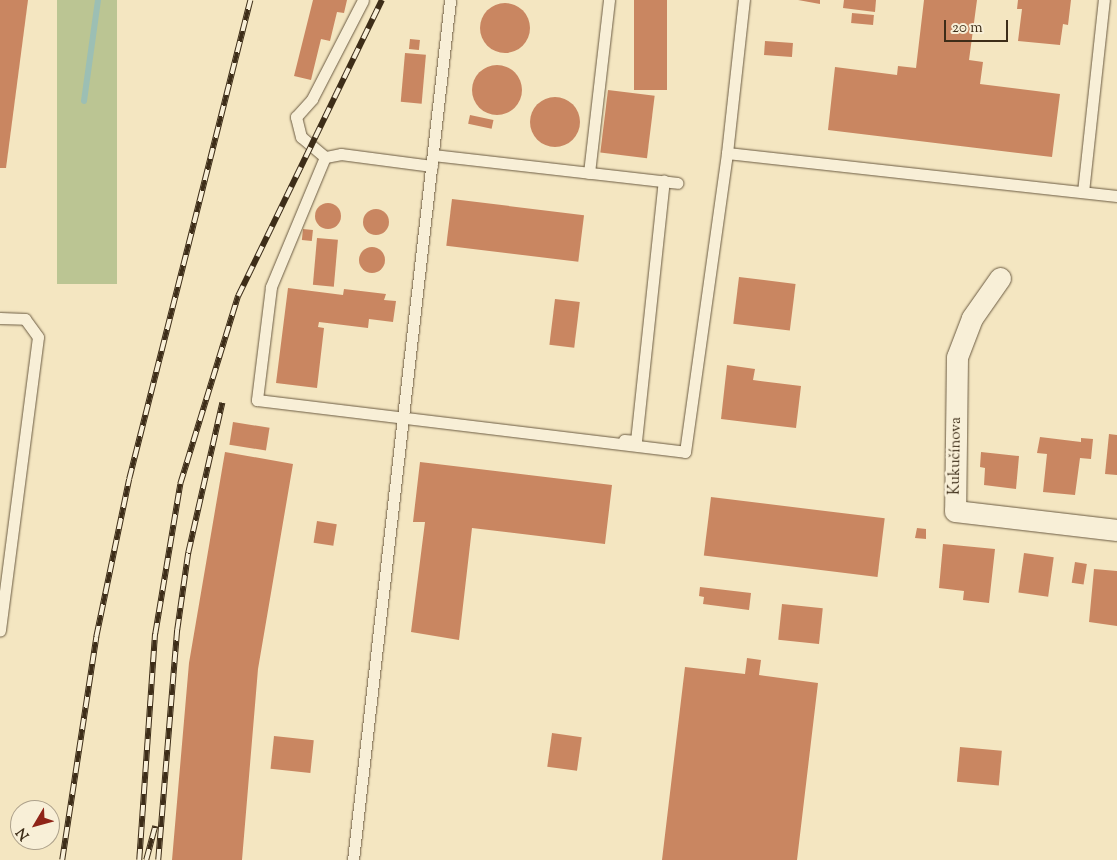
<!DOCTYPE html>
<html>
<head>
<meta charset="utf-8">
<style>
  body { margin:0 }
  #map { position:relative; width:1117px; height:860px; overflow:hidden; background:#f4e6c1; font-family:"Sorts Mill Goudy",serif }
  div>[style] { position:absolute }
  .green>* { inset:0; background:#bbc593; transform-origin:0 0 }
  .stream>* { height:6px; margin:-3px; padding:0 3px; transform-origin:3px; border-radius:3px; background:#9cbfb4 }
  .building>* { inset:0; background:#c98661; transform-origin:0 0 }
  .round { border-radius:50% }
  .roads { filter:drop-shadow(0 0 1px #6b5b42) drop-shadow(0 0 1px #6b5b42) }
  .service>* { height:11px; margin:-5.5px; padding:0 5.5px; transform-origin:5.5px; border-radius:5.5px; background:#f8efd7 }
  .minor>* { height:21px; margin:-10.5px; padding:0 10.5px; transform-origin:10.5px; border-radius:10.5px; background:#f8efd7 }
  .rail>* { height:5.5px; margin-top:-2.75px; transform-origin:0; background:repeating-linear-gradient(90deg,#f8efd7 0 11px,#3d2d18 0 22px); box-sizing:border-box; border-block:1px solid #3d2d18 }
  span { translate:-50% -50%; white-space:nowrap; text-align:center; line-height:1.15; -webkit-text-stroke:5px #f8efd7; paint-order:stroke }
  .street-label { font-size:15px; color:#3d2d18 }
  .north { position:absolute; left:10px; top:800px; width:50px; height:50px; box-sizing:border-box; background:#f8efd7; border:1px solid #ada18b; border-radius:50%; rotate:233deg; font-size:14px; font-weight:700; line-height:20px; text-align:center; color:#3d2d18 }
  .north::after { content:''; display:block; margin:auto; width:18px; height:22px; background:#8f2418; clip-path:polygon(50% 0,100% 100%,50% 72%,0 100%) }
  .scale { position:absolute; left:944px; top:20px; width:64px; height:22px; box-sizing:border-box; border:2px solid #3d2d18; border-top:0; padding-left:6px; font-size:15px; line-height:18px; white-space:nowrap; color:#3d2d18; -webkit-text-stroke:4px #f8efd7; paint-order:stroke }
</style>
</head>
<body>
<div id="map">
  <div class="green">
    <div style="left:57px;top:0;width:60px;height:284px"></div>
  </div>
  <div class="stream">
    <div style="left:84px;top:101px;width:102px;rotate:-82.1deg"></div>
  </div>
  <div class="building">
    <div style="clip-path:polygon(0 0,28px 0,6px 168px,0 168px)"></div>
    <div style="clip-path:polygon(313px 0,347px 0,344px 13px,337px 12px,330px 41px,321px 39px,311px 80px,294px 76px)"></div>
    <div style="left:634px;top:0;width:33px;height:90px"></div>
    <div style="clip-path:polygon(798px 0,820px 0,820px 4px)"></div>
    <div style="clip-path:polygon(844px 0,876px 0,875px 12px,843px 8px)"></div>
    <div style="clip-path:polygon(924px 0,977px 0,969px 60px,983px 62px,980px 84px,1060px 94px,1052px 157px,828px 130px,835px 67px,897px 75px,898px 66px,916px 68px)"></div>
    <div style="clip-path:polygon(1018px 0,1071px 0,1068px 25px,1063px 24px,1060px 45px,1018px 41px,1022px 9px,1017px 9px)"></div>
    <div class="round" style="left:480px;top:3px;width:50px;height:50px"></div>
    <div style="left:852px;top:13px;width:22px;height:10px;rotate:5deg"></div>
    <div style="left:410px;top:39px;width:10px;height:10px;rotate:6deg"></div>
    <div style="left:765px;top:41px;width:28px;height:14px;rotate:4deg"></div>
    <div style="left:405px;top:53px;width:21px;height:49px;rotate:5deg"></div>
    <div class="round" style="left:472px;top:65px;width:50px;height:50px"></div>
    <div style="left:608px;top:90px;width:47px;height:63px;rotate:7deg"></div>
    <div class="round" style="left:530px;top:97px;width:50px;height:50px"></div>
    <div style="left:470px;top:115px;width:24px;height:9px;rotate:12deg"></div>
    <div style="left:452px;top:199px;width:133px;height:47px;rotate:7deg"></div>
    <div class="round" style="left:315px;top:203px;width:26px;height:26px"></div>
    <div class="round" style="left:363px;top:209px;width:26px;height:26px"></div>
    <div style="left:303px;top:229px;width:10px;height:11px;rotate:6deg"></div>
    <div style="left:317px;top:238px;width:21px;height:47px;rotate:5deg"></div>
    <div class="round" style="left:359px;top:247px;width:26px;height:26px"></div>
    <div style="left:739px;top:277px;width:57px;height:47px;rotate:7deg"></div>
    <div style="clip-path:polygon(288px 288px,343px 295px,344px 289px,386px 294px,384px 300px,396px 301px,393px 322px,369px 319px,368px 328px,319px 322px,318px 327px,324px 328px,317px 388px,276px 383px)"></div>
    <div style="left:555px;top:299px;width:25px;height:46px;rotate:7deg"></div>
    <div style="clip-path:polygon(727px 365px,755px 369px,753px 380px,801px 386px,796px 428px,721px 419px)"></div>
    <div style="left:233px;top:422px;width:37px;height:23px;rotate:9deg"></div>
    <div style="clip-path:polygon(1109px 434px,1117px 435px,1117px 475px,1105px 474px)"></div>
    <div style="clip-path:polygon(1040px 437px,1081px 442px,1081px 438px,1093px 439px,1091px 459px,1080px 458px,1075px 495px,1043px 492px,1047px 454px,1037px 453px)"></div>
    <div style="clip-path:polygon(225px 452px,293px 464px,258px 669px,242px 860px,172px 860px,189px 663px)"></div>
    <div style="clip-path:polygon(981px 452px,1019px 456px,1016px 489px,984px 485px,985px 468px,980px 467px)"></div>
    <div style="clip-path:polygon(420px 462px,612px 485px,605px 544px,472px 528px,459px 640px,411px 632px,425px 522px,413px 522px)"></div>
    <div style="left:711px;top:497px;width:175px;height:59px;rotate:7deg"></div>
    <div style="left:317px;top:521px;width:20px;height:22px;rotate:9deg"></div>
    <div style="clip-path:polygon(917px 528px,926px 529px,926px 539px,915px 538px)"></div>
    <div style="clip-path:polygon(943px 544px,995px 549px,989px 603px,963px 600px,964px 591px,939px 588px)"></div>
    <div style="left:1024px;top:553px;width:30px;height:40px;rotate:8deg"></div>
    <div style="left:1075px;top:562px;width:12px;height:21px;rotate:9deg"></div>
    <div style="clip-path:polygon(1094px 569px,1117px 571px,1117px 626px,1089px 622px)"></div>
    <div style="clip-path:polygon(700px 587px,751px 593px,749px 610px,703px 604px,704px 597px,699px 596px)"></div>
    <div style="left:782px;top:604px;width:41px;height:36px;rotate:6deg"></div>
    <div style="clip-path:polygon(747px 658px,761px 660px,759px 675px,818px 683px,797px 860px,662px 860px,685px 667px,745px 674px)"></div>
    <div style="left:552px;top:733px;width:30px;height:34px;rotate:8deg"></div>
    <div style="left:274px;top:736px;width:40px;height:33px;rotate:6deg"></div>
    <div style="left:960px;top:747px;width:42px;height:35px;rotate:5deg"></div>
  </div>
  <div class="roads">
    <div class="service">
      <div style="left:727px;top:153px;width:392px;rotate:6.3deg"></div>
      <div style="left:433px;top:155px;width:246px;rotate:6.5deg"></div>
      <div style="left:325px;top:157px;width:31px;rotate:-140deg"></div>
      <div style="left:301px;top:137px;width:21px;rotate:-104deg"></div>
      <div style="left:296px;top:117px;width:24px;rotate:-48deg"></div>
      <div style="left:312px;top:99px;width:111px;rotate:-62.7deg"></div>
      <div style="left:432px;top:166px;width:92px;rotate:-172.5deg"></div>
      <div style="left:341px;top:154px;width:16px;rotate:169deg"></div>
      <div style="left:325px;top:157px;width:141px;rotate:112.6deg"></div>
      <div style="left:271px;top:287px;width:114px;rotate:97.1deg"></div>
      <div style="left:257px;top:400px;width:431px;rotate:6.9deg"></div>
      <div style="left:685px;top:452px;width:302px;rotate:-82deg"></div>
      <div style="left:727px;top:153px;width:154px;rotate:-83.7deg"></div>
      <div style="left:589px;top:173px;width:174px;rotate:-83.4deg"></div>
      <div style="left:1083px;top:192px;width:193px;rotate:-83.8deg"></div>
      <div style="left:0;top:318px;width:25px;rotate:2deg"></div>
      <div style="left:25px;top:319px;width:22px;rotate:54deg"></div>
      <div style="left:38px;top:337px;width:296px;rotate:97.4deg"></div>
      <div style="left:624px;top:440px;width:12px;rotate:5deg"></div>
      <div style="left:636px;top:441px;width:262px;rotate:-83.9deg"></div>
      <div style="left:353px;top:860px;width:865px;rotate:-83.56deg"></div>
    </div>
    <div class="minor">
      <div style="left:1000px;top:278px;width:49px;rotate:125deg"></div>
      <div style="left:972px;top:318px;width:42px;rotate:111deg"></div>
      <div style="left:957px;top:357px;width:154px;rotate:90.7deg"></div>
      <div style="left:955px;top:511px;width:163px;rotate:6.7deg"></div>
    </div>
  </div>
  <div class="rail">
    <div style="left:62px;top:860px;width:226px;rotate:-81.3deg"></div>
    <div style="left:96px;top:637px;width:161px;rotate:-78.2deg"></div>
    <div style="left:129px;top:479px;width:494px;rotate:-75.8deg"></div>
    <div style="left:139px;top:860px;width:227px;rotate:-86deg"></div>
    <div style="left:155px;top:634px;width:152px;rotate:-80.5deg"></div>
    <div style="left:180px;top:484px;width:197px;rotate:-72.9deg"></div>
    <div style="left:238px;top:296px;width:329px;rotate:-64.1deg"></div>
    <div style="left:146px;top:860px;width:35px;rotate:-75deg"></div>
    <div style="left:158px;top:860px;width:231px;rotate:-85.3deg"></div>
    <div style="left:177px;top:630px;width:78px;rotate:-81.9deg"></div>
    <div style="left:188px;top:553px;width:154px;rotate:-77.2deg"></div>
  </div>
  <div class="street-label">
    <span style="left:956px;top:456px;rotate:-89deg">Kukučínova</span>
  </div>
  <div class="north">N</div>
  <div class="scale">20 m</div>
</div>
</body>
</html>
